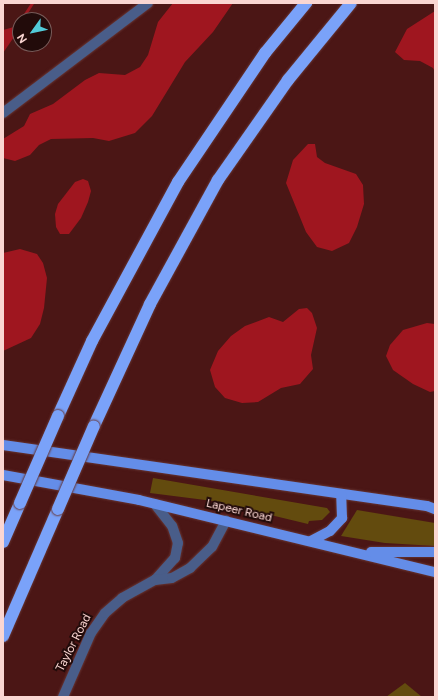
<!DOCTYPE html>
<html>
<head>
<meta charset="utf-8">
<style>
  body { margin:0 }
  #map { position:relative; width:438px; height:700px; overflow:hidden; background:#4b1615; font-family:Figtree,sans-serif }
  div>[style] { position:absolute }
  .green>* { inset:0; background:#634b0e }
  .water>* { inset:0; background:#9f161f }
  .stream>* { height:3px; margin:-1.5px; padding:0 1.5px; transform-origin:1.5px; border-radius:1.5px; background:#9f161f }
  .roads { filter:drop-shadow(0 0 1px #673533) drop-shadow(0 0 1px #673533) }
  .minor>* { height:10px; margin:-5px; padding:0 5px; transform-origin:5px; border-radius:5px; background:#495d89 }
  .major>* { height:10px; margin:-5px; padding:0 5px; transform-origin:5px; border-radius:5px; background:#648de8 }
  .highway>* { height:12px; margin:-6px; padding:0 6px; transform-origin:6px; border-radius:6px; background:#7aa2f9 }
  .bridges { filter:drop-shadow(0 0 1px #673533) drop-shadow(0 0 1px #673533) }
  .highway-bridge>* { height:12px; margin:-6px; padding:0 6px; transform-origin:6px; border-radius:6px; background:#7aa2f9 }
  span { translate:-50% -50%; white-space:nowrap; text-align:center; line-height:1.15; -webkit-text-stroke:4px #220b0a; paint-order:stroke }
  .street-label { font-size:12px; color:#fad6d2 }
  .frame { position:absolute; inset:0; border:4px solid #fad6d2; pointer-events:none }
  .north { position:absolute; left:12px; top:12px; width:40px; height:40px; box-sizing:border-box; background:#220b0a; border:1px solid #785c5a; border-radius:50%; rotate:237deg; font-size:11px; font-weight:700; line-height:16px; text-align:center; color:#fad6d2 }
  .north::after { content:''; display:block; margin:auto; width:14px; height:18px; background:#52cbd8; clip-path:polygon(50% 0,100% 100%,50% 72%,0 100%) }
</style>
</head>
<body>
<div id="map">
  <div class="green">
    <div style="clip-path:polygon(153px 478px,327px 508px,330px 512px,322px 520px,309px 521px,308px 524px,213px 501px,150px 493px)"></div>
    <div style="clip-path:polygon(357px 510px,435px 523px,435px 546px,385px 543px,341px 536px)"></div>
    <div style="clip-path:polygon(405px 683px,422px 697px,386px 697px)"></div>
  </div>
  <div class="water">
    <div style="clip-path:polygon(173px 3px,233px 3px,213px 32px,185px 62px,152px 116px,135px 133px,109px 141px,93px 138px,51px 139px,39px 145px,30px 155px,15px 161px,3px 158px,3px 139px,24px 126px,30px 114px,53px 104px,85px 80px,99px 73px,125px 75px,140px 67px,148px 55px,158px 22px)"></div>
    <div style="clip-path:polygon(435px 11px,435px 72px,433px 68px,420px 61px,404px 60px,395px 52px,407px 29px)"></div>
    <div style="clip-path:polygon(14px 27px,16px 34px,3px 53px,3px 30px)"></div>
    <div style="clip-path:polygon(308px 144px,315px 144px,317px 157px,325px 163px,356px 174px,363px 185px,364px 204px,357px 227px,349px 243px,332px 251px,317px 247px,306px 232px,286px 183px,293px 160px)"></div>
    <div style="clip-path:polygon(83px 179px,88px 181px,91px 191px,88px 202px,81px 218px,69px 234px,60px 234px,56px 227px,55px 214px,58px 204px,75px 182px)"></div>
    <div style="clip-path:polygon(20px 249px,37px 254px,43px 263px,47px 278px,44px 308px,40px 324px,31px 338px,3px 351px,3px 253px)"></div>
    <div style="clip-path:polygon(307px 308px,312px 313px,317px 328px,311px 355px,313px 369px,300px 384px,281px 388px,258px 402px,242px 403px,225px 398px,215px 387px,210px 370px,218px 351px,231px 336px,245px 326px,269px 317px,283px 322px,299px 309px)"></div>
    <div style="clip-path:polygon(427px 323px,435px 324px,435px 391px,430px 392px,413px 384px,393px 370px,386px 356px,390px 345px,403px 330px)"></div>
  </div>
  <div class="stream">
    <div style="left:21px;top:20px;width:20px;rotate:-57deg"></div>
    <div style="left:15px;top:29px;width:9px;rotate:-58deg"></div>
  </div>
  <div class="roads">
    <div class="minor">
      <div style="left:3px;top:113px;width:182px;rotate:-37.2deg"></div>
      <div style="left:155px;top:580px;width:30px;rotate:-48deg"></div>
      <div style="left:175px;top:558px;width:15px;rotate:-79deg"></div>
      <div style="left:178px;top:543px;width:18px;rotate:-109deg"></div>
      <div style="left:172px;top:526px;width:28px;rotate:-128deg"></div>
      <div style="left:63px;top:697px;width:70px;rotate:-66.4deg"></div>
      <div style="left:91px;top:633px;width:24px;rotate:-55deg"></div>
      <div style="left:105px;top:613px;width:23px;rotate:-41deg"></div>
      <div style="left:122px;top:598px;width:38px;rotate:-29deg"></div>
      <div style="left:155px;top:580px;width:17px;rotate:-7deg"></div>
      <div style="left:172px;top:578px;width:21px;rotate:-29deg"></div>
      <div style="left:190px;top:568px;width:30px;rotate:-44deg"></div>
      <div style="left:212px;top:547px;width:30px;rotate:-62deg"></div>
    </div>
    <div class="major">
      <div style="left:3px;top:445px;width:428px;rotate:8.2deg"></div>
      <div style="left:427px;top:506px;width:9px;rotate:21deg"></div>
      <div style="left:3px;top:475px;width:138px;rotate:10.4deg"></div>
      <div style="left:139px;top:500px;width:305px;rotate:13.7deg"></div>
      <div style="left:311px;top:541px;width:21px;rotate:-28deg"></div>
      <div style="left:330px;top:531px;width:18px;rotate:-47deg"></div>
      <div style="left:342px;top:518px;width:24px;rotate:-92deg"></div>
      <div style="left:371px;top:552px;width:64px"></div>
    </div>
    <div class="highway">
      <div style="left:58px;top:416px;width:82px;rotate:-65.6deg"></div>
      <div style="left:92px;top:341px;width:181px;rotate:-61.6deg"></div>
      <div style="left:178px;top:182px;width:156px;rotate:-56deg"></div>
      <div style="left:265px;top:53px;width:65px;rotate:-50.6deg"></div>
      <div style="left:94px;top:426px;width:134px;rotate:-65.3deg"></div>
      <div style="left:150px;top:304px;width:141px;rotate:-61.3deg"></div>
      <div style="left:218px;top:180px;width:122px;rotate:-55deg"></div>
      <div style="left:288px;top:80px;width:99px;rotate:-50.7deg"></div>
      <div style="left:3px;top:542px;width:43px;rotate:-66.4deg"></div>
      <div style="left:3px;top:636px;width:138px;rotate:-66.6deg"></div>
    </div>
  </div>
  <div class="bridges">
    <div class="highway-bridge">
      <div style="left:20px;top:503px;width:95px;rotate:-66.4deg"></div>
      <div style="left:58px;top:509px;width:90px;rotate:-66.6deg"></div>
    </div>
  </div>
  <div class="street-label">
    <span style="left:239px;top:511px;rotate:13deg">Lapeer Road</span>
    <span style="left:74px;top:643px;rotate:-63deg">Taylor Road</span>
  </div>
  <div class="frame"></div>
  <div class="north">N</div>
</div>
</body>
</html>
